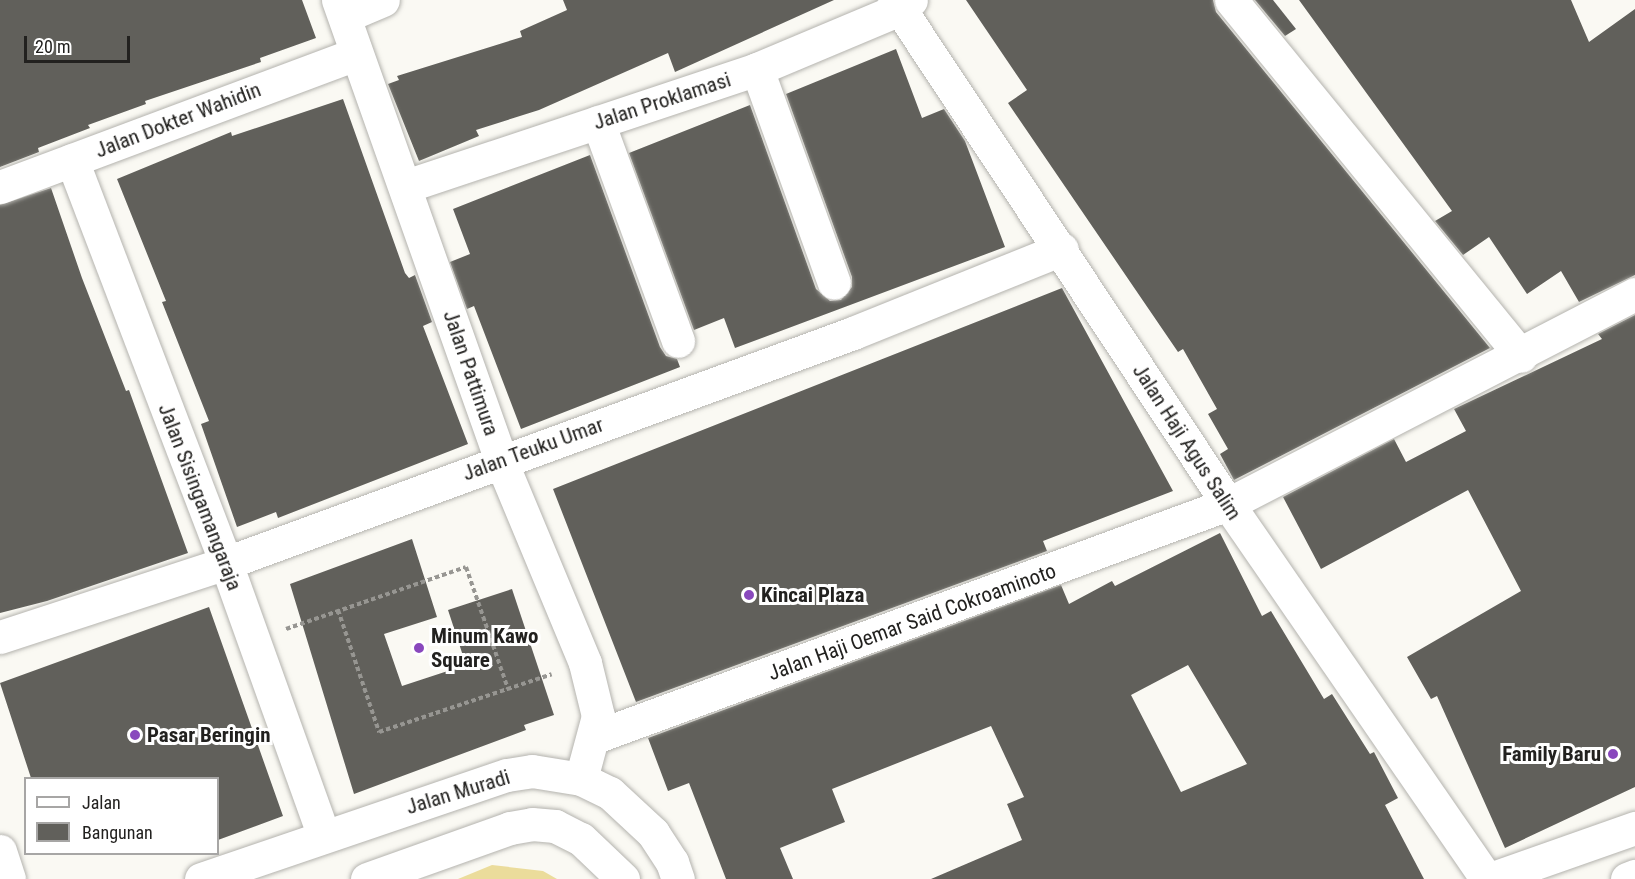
<!DOCTYPE html>
<html>
<head>
<meta charset="utf-8">
<style>
  body { margin:0 }
  #map { position:relative; width:1635px; height:879px; overflow:hidden; background:#faf9f3; font-family:"Roboto Condensed",sans-serif }
  div>[style] { position:absolute }
  .green>* { inset:0; background:#ebdc9b }
  .building>* { inset:0; background:#61605b }
  .path>* { height:4px; margin-top:-2px; transform-origin:0; background:repeating-linear-gradient(90deg,#979692 0 4.5px,transparent 0 7.5px) }
  .roads { filter:drop-shadow(0 0 2px #b4b3ae) drop-shadow(0 0 2px #b4b3ae) }
  .minor>* { height:33px; margin:-16.5px; padding:0 16.5px; transform-origin:16.5px; border-radius:16.5px; background:#fff }
  .secondary>* { height:33px; margin:-16.5px; padding:0 16.5px; transform-origin:16.5px; border-radius:16.5px; background:#fff }
  .trunk>* { height:33px; margin:-16.5px; padding:0 16.5px; transform-origin:16.5px; border-radius:16.5px; background:#fff }
  .dots>* { width:16px; height:16px; translate:-50% -50%; box-sizing:border-box; border:3px solid #fff; border-radius:50% }
  span { translate:-50% -50%; white-space:nowrap; text-align:center; line-height:1.15; -webkit-text-stroke:6px #fff; paint-order:stroke }
  .street-label { font-size:21px; color:#22211f }
  .poi-label { font-size:21px; color:#22211f; font-weight:700 }
  .left { translate:0 -50%; text-align:left }
  .right { translate:-100% -50%; text-align:right }
  .legend { position:absolute; left:24px; top:777px; width:195px; height:78px; box-sizing:border-box; background:#fff; border:2px solid #a7a6a5; margin:0; padding:8px 10px; list-style:none; font-size:18px; color:#22211f }
  .legend li { display:flex; align-items:center; gap:12px; height:30px }
  .legend b { width:30px; border:2px solid #a7a6a5 }
  .scale { position:absolute; left:24px; top:36px; width:106px; height:27px; box-sizing:border-box; border:3px solid #22211f; border-top:0; padding-left:8px; font-size:18px; line-height:21px; white-space:nowrap; color:#22211f; -webkit-text-stroke:4px #fff; paint-order:stroke }
</style>
</head>
<body>
<div id="map">
  <div class="green">
    <div style="clip-path:polygon(492px 865px,543px 871px,557px 879px,458px 879px)"></div>
  </div>
  <div class="building">
    <div style="clip-path:polygon(0 0,302px 0,316px 38px,260px 58px,261px 62px,145px 101px,146px 104px,88px 125px,90px 128px,38px 148px,39px 152px,0 167px)"></div>
    <div style="clip-path:polygon(563px 0,834px 0,675px 72px,668px 53px,539px 110px,476px 130px,479px 136px,419px 161px,388px 84px,399px 80px,397px 76px,522px 37px,520px 31px,567px 10px)"></div>
    <div style="clip-path:polygon(966px 0,1213px 0,1216px 12px,1490px 348px,1234px 480px,1220px 454px,1228px 449px,1208px 414px,1217px 409px,1183px 349px,1178px 352px,1008px 103px,1027px 90px)"></div>
    <div style="clip-path:polygon(1255px 0,1273px 0,1296px 29px,1285px 36px)"></div>
    <div style="clip-path:polygon(1299px 0,1571px 0,1589px 42px,1635px 9px,1635px 275px,1579px 302px,1561px 271px,1527px 294px,1489px 237px,1463px 255px,1435px 221px,1452px 211px)"></div>
    <div style="clip-path:polygon(896px 49px,922px 118px,944px 109px,965px 141px,1005px 247px,735px 348px,724px 318px,694px 330px,629px 153px,750px 105px,816px 289px,830px 301px,841px 300px,852px 287px,852px 277px,786px 94px)"></div>
    <div style="clip-path:polygon(343px 99px,405px 273px,409px 278px,415px 275px,432px 322px,423px 326px,468px 444px,278px 518px,276px 512px,237px 527px,201px 424px,209px 421px,162px 302px,166px 301px,117px 179px,231px 132px,232px 136px)"></div>
    <div style="clip-path:polygon(590px 155px,660px 347px,666px 356px,677px 359px,680px 367px,521px 429px,474px 306px,467px 309px,450px 262px,470px 254px,453px 209px)"></div>
    <div style="clip-path:polygon(51px 188px,82px 278px,126px 391px,129px 390px,188px 553px,47px 601px,0 613px,0 205px)"></div>
    <div style="clip-path:polygon(1062px 288px,1173px 491px,1043px 541px,1047px 551px,636px 702px,553px 489px)"></div>
    <div style="clip-path:polygon(1635px 315px,1635px 787px,1505px 848px,1437px 696px,1431px 699px,1407px 657px,1521px 591px,1468px 490px,1321px 569px,1283px 497px,1394px 439px,1406px 462px,1466px 431px,1454px 409px,1602px 339px,1598px 334px)"></div>
    <div style="clip-path:polygon(evenodd,1220px 533px,1262px 616px,1271px 611px,1324px 699px,1332px 694px,1370px 754px,1374px 752px,1398px 798px,1385px 805px,1424px 879px,931px 879px,1022px 840px,1007px 804px,1024px 797px,991px 726px,832px 789px,845px 822px,780px 848px,793px 879px,726px 879px,689px 783px,668px 791px,648px 738px,1061px 585px,1069px 604px,1112px 581px,1115px 586px,1220px 533px,1188px 665px,1247px 764px,1181px 792px,1131px 695px,1188px 665px)"></div>
    <div style="clip-path:polygon(412px 539px,437px 617px,384px 634px,402px 686px,466px 665px,448px 610px,512px 589px,554px 715px,524px 725px,526px 730px,354px 794px,290px 584px)"></div>
    <div style="clip-path:polygon(209px 607px,283px 816px,218px 840px,218px 778px,31px 778px,0 683px)"></div>
  </div>
  <div class="path">
    <div style="left:338px;top:610px;width:129px;rotate:71.4deg"></div>
    <div style="left:379px;top:732px;width:182px;rotate:-18.5deg"></div>
    <div style="left:286px;top:629px;width:190px;rotate:-19deg"></div>
    <div style="left:466px;top:567px;width:129px;rotate:71deg"></div>
  </div>
  <div class="roads">
    <div class="minor">
      <div style="left:338px;top:0;width:489px;rotate:70.5deg"></div>
      <div style="left:501px;top:461px;width:219px;rotate:67.4deg"></div>
      <div style="left:585px;top:663px;width:55px;rotate:76.2deg"></div>
      <div style="left:598px;top:716px;width:65px;rotate:105.1deg"></div>
      <div style="left:894px;top:0;width:605px;rotate:56.47deg"></div>
      <div style="left:1228px;top:504px;width:456px;rotate:55.4deg"></div>
      <div style="left:1231px;top:0;width:459px;rotate:50.8deg"></div>
      <div style="left:345px;top:16px;width:41px;rotate:-22.8deg"></div>
      <div style="left:757px;top:69px;width:227px;rotate:70.2deg"></div>
      <div style="left:598px;top:122px;width:233px;rotate:69.9deg"></div>
      <div style="left:72px;top:160px;width:431px;rotate:69.1deg"></div>
      <div style="left:226px;top:563px;width:290px;rotate:70.3deg"></div>
      <div style="left:406px;top:186px;width:370px;rotate:-18.4deg"></div>
      <div style="left:757px;top:69px;width:155px;rotate:-22.8deg"></div>
      <div style="left:900px;top:9px;width:14px;rotate:-39deg"></div>
      <div style="left:0;top:187px;width:379px;rotate:-20.5deg"></div>
      <div style="left:0;top:637px;width:238px;rotate:-18.1deg"></div>
      <div style="left:226px;top:563px;width:668px;rotate:-20.14deg"></div>
      <div style="left:853px;top:333px;width:225px;rotate:-21.9deg"></div>
      <div style="left:595px;top:737px;width:675px;rotate:-20.21deg"></div>
      <div style="left:1228px;top:504px;width:458px;rotate:-27.3deg"></div>
    </div>
    <div class="secondary">
      <div style="left:0;top:851px;width:29px;rotate:72deg"></div>
    </div>
    <div class="trunk">
      <div style="left:201px;top:879px;width:323px;rotate:-18.8deg"></div>
      <div style="left:507px;top:775px;width:25px;rotate:-9deg"></div>
      <div style="left:532px;top:771px;width:50px;rotate:9.3deg"></div>
      <div style="left:581px;top:779px;width:32px;rotate:26deg"></div>
      <div style="left:610px;top:793px;width:59px;rotate:42.9deg"></div>
      <div style="left:653px;top:833px;width:35px;rotate:57deg"></div>
      <div style="left:672px;top:862px;width:18px;rotate:71deg"></div>
      <div style="left:367px;top:879px;width:152px;rotate:-19.6deg"></div>
      <div style="left:510px;top:828px;width:22px;rotate:-10deg"></div>
      <div style="left:532px;top:824px;width:23px;rotate:5deg"></div>
      <div style="left:555px;top:826px;width:29px;rotate:27deg"></div>
      <div style="left:581px;top:839px;width:58px;rotate:43.6deg"></div>
      <div style="left:1490px;top:879px;width:154px;rotate:-19.4deg"></div>
      <div style="left:1627px;top:879px;width:9px;rotate:-21deg"></div>
    </div>
  </div>
  <div class="dots">
    <div style="left:749px;top:595px;background:#8948bd"></div>
    <div style="left:419px;top:648px;background:#8948bd"></div>
    <div style="left:135px;top:735px;background:#8948bd"></div>
    <div style="left:1613px;top:754px;background:#8948bd"></div>
  </div>
  <div class="street-label">
    <span style="left:662px;top:101px;rotate:-18deg">Jalan Proklamasi</span>
    <span style="left:178px;top:120px;rotate:-21deg">Jalan Dokter Wahidin</span>
    <span style="left:471px;top:373px;rotate:71deg">Jalan Pattimura</span>
    <span style="left:1187px;top:442px;rotate:57deg">Jalan Haji Agus Salim</span>
    <span style="left:533px;top:449px;rotate:-20deg">Jalan Teuku Umar</span>
    <span style="left:200px;top:497px;rotate:69deg">Jalan Sisingamangaraja</span>
    <span style="left:912px;top:622px;rotate:-20deg">Jalan Haji Oemar Said Cokroaminoto</span>
    <span style="left:458px;top:792px;rotate:-17deg">Jalan Muradi</span>
  </div>
  <div class="poi-label">
    <span class="left" style="left:761px;top:595px">Kincai Plaza</span>
    <span class="left" style="left:431px;top:648px">Minum Kawo<br>Square</span>
    <span class="left" style="left:147px;top:735px">Pasar Beringin</span>
    <span class="right" style="left:1601px;top:754px">Family Baru</span>
  </div>
  <ul class="legend">
  <li><b style="height:8px;background:#fff"></b>Jalan</li>
  <li><b style="height:16px;background:#61605b"></b>Bangunan</li>
  </ul>
  <div class="scale">20 m</div>
</div>
</body>
</html>
